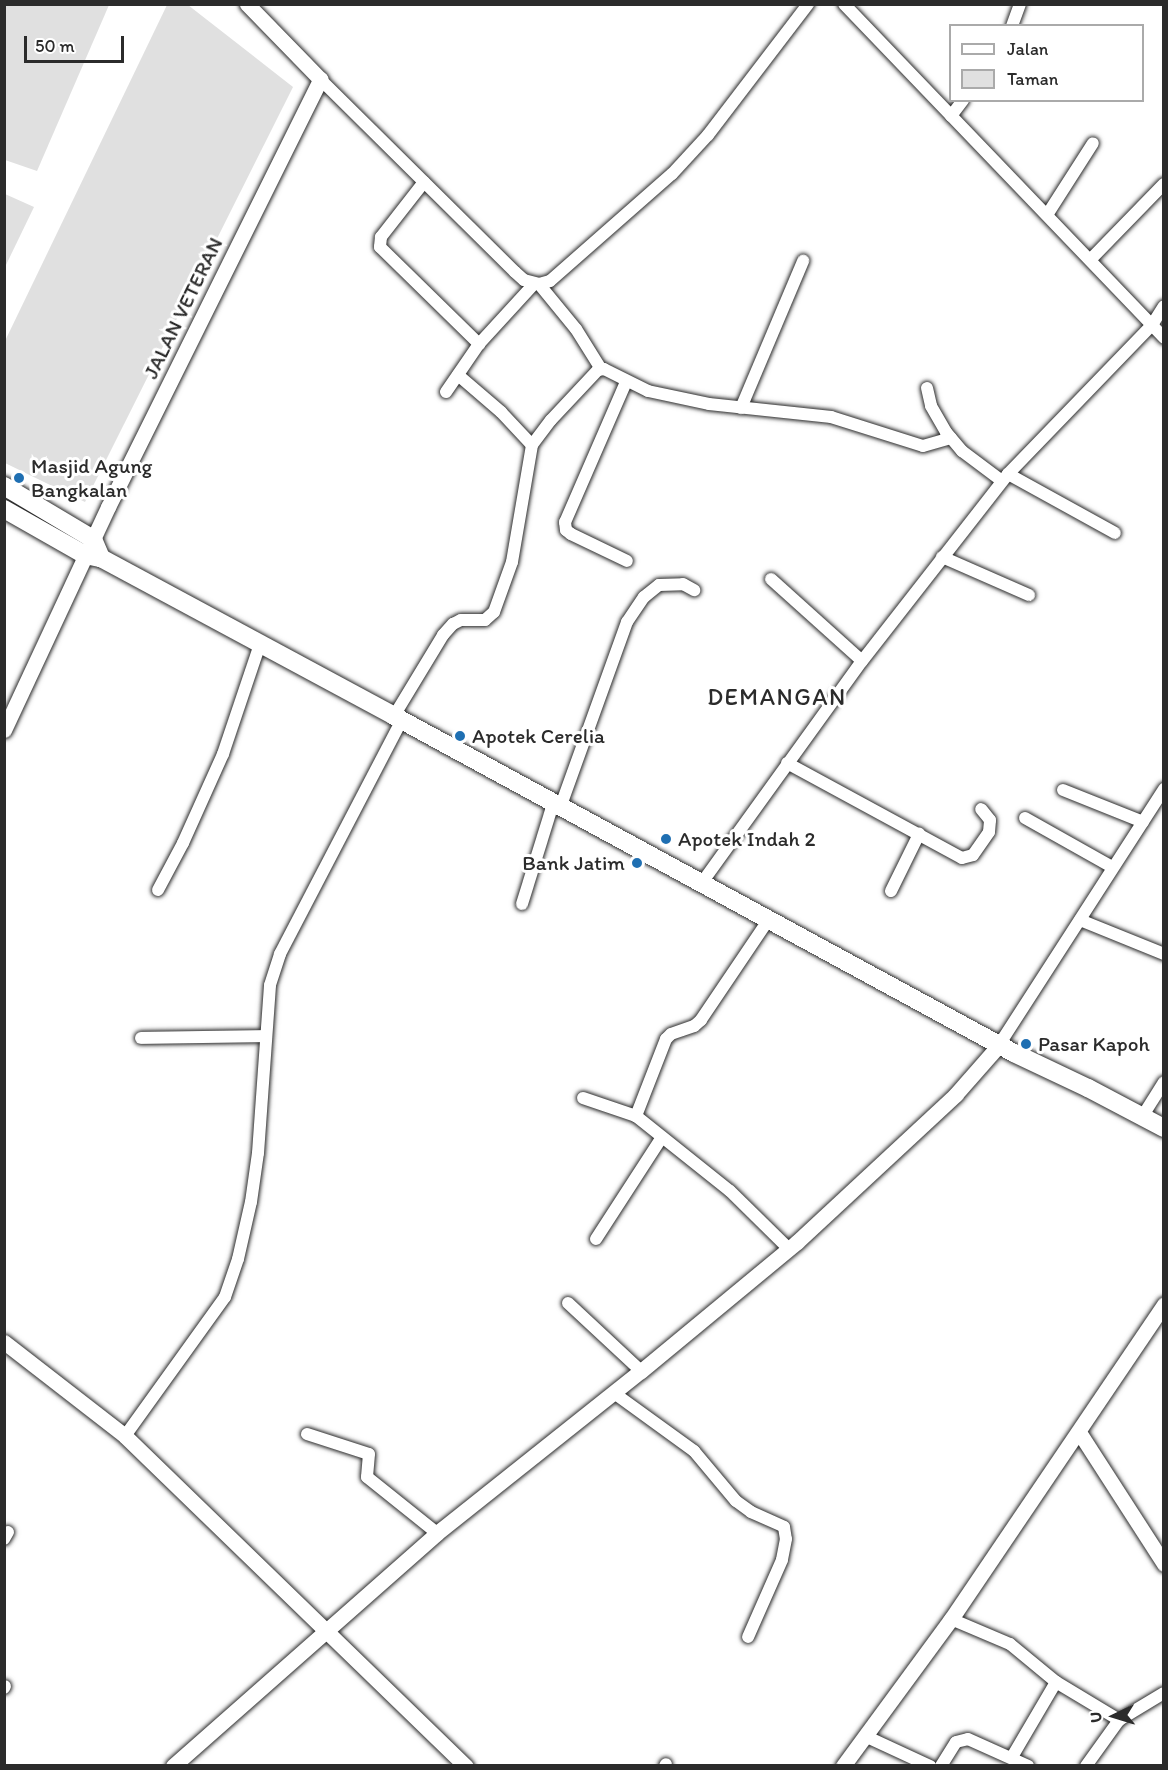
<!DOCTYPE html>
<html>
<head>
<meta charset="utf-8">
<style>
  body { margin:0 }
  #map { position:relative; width:1168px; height:1770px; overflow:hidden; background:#fff; font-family:Itim,sans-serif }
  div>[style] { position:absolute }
  .green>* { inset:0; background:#e0e0e0 }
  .roads { filter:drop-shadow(0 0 2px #2b2b2b) drop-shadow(0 0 2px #2b2b2b) }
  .minor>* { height:12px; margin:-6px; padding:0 6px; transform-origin:6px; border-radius:6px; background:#fff }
  .tertiary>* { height:15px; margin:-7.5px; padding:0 7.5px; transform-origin:7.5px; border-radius:7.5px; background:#fff }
  .secondary>* { height:18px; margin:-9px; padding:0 9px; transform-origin:9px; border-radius:9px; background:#fff }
  .dots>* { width:16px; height:16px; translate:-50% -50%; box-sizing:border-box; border:3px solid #fff; border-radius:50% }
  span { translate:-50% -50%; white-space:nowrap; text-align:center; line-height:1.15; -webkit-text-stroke:6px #fff; paint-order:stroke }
  .street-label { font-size:21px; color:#2b2b2b }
  .poi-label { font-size:21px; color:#2b2b2b }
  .left { translate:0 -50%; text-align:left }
  .right { translate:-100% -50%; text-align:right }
  .quarter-label { font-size:24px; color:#2b2b2b; letter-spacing:1.5px }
  .frame { position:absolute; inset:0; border:6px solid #2b2b2b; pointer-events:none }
  .legend { position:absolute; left:949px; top:24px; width:195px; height:78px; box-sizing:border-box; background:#fff; border:2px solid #aaa; margin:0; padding:8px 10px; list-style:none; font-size:18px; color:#2b2b2b }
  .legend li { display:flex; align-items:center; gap:12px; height:30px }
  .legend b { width:30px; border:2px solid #aaa }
  .north { position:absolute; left:1084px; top:1686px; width:60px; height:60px; -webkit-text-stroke:4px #fff; paint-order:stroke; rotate:266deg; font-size:16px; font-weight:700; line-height:24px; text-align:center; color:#2b2b2b }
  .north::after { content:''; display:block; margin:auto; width:21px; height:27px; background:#2b2b2b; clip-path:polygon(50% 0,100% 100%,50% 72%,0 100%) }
  .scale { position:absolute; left:24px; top:36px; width:100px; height:27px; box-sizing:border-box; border:3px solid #2b2b2b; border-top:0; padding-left:8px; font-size:18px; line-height:21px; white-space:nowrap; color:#2b2b2b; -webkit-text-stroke:4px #fff; paint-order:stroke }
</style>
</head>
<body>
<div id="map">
  <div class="green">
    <div style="clip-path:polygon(5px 4px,109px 5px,37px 171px,5px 160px)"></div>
    <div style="clip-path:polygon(167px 5px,188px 5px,293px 87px,85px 502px,5px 463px,5px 341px)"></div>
    <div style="clip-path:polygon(5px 194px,34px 207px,5px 267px)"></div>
  </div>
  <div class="roads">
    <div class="minor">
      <div style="left:844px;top:4px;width:463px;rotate:46.2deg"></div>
      <div style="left:1012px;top:26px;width:23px;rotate:-70deg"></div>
      <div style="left:320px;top:79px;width:274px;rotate:44.7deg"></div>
      <div style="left:515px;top:272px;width:12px;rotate:42deg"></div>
      <div style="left:524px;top:280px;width:16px;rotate:15deg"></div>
      <div style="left:539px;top:284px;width:11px;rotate:-15deg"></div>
      <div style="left:550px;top:281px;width:162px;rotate:-41.3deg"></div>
      <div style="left:672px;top:174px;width:53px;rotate:-47.3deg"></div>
      <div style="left:708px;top:135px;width:165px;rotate:-52.6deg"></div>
      <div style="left:951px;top:116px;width:20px;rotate:-53deg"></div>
      <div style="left:424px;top:182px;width:70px;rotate:128deg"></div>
      <div style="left:381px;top:237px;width:10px;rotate:96deg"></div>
      <div style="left:380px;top:247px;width:139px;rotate:44.4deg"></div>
      <div style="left:1047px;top:215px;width:85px;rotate:-57.4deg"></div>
      <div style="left:1090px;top:260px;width:106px;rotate:-45.8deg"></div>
      <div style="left:539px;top:284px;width:58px;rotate:50.6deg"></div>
      <div style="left:576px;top:329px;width:47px;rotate:58deg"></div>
      <div style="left:458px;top:375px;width:57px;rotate:40.7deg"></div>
      <div style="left:501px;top:412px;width:45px;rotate:46.8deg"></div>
      <div style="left:626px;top:382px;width:153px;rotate:113.5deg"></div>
      <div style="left:565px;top:522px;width:8px;rotate:83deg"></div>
      <div style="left:566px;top:530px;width:6px;rotate:39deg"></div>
      <div style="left:571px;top:534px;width:62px;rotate:25.7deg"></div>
      <div style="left:927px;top:388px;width:18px;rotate:77deg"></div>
      <div style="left:931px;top:406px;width:30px;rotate:60deg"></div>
      <div style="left:946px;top:432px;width:25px;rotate:50deg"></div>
      <div style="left:962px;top:451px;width:50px;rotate:36.9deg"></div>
      <div style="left:446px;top:392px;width:58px;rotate:-55.5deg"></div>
      <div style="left:479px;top:344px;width:81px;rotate:-47.5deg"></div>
      <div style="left:741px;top:408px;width:160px;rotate:-67.1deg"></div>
      <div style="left:1008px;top:474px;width:122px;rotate:28.9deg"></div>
      <div style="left:942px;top:557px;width:95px;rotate:23.6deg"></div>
      <div style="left:771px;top:579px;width:122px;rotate:42deg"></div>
      <div style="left:394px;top:716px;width:95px;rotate:-58.8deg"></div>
      <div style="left:443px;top:635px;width:15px;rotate:-48deg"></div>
      <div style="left:453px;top:624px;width:9px;rotate:-27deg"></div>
      <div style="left:461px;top:620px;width:24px"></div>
      <div style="left:485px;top:620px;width:12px;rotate:-42deg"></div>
      <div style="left:494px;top:612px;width:53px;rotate:-70.2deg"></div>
      <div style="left:512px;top:562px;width:119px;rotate:-80.3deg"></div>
      <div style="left:532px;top:445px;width:31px;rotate:-53deg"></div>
      <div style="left:551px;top:420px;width:69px;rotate:-46.8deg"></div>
      <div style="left:598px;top:370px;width:6px;rotate:-9deg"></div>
      <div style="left:604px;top:369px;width:49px;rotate:26.6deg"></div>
      <div style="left:648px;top:391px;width:62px;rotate:12deg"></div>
      <div style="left:709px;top:404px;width:123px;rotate:6.1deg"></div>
      <div style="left:831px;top:417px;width:96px;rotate:17.5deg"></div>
      <div style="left:923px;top:446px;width:29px;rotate:-16deg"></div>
      <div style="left:787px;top:763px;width:199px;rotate:28.5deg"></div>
      <div style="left:962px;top:858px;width:11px;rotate:-15deg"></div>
      <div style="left:973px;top:855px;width:28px;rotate:-55deg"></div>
      <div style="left:989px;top:832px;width:12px;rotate:-85deg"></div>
      <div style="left:990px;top:820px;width:14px;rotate:-129deg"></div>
      <div style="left:1063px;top:790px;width:86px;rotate:21.8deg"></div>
      <div style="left:560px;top:808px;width:198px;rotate:-70.2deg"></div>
      <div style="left:627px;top:622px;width:30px;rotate:-56deg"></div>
      <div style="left:644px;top:597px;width:19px;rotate:-39deg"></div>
      <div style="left:659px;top:585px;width:24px;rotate:-2deg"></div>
      <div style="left:683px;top:584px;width:13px;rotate:29deg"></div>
      <div style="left:1025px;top:818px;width:100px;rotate:29.4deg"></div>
      <div style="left:701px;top:884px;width:275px;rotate:-54.2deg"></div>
      <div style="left:862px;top:661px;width:237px;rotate:-52deg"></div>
      <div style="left:1008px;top:474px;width:207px;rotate:-46deg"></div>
      <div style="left:1152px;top:325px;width:22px;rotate:-58deg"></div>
      <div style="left:158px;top:890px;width:53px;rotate:-62deg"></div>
      <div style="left:183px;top:843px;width:98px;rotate:-65.8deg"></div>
      <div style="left:223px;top:754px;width:116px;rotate:-71.4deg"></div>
      <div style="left:891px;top:891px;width:64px;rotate:-63.8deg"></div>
      <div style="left:522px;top:904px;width:105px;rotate:-72.8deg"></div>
      <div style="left:769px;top:919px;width:122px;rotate:124deg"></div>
      <div style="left:701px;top:1020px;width:9px;rotate:139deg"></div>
      <div style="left:694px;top:1026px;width:24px;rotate:161deg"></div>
      <div style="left:671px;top:1034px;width:7px;rotate:135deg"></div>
      <div style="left:666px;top:1039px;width:83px;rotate:111.3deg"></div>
      <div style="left:636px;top:1116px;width:120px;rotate:38.6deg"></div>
      <div style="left:730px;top:1191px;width:83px;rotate:44.5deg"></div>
      <div style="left:1080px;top:920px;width:91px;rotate:22deg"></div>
      <div style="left:141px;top:1038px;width:124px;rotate:-0.9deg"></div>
      <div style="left:999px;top:1045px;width:305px;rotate:-57.2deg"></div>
      <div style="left:583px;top:1098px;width:56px;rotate:18.8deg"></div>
      <div style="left:1142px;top:1117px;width:41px;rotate:-57.8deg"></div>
      <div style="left:596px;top:1239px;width:121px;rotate:-57.1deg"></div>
      <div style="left:568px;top:1303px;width:100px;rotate:43deg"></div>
      <div style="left:614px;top:1393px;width:99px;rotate:35.9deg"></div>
      <div style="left:694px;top:1451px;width:65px;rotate:50deg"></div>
      <div style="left:736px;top:1501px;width:19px;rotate:36deg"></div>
      <div style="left:751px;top:1512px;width:36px;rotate:24deg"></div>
      <div style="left:784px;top:1527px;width:12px;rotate:81deg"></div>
      <div style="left:786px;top:1539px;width:21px;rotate:101deg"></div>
      <div style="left:782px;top:1560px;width:84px;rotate:113.8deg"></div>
      <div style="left:307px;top:1434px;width:65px;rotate:17.9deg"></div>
      <div style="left:369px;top:1454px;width:23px;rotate:95deg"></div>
      <div style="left:367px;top:1477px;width:90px;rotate:38.7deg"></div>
      <div style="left:125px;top:1436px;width:171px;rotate:-54.3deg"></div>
      <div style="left:225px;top:1297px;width:40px;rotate:-71.1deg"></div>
      <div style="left:238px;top:1259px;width:58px;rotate:-77.2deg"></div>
      <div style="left:251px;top:1202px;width:49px;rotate:-81.9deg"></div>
      <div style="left:258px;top:1153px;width:168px;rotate:-85.9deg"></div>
      <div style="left:270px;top:985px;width:33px;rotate:-72deg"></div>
      <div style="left:280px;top:954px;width:264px;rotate:-62.5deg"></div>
      <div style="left:4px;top:1539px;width:8px;rotate:-60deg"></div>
      <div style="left:951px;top:1619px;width:64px;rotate:23deg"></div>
      <div style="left:1010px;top:1644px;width:60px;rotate:39.6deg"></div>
      <div style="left:1056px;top:1682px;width:74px;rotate:31.1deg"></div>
      <div style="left:1119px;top:1720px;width:52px;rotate:-31deg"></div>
      <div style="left:4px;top:1688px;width:2px;rotate:-63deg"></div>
      <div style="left:865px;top:1736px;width:72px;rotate:24.8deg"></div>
      <div style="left:1012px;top:1757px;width:87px;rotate:-59.6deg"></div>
      <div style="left:665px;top:1766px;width:2px;rotate:-63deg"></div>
      <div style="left:941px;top:1766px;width:28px;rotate:-58deg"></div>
      <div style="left:956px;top:1742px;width:12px;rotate:-14deg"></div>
      <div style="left:968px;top:1739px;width:66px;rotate:24.2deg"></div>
      <div style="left:1086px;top:1766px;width:57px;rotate:-54.3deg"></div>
    </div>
    <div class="tertiary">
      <div style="left:4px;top:730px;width:246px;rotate:-65deg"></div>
      <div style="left:108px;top:507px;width:478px;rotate:-63.6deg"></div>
      <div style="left:320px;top:79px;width:105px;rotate:-134.2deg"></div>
      <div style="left:4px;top:1342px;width:153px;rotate:37.8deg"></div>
      <div style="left:125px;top:1436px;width:475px;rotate:44.1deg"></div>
      <div style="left:1079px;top:1432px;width:157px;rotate:57.2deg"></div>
      <div style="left:173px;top:1766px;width:352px;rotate:-41.4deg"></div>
      <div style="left:437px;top:1533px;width:260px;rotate:-38.5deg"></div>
      <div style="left:641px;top:1371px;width:202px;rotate:-39.6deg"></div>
      <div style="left:797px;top:1242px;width:217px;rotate:-42.9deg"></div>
      <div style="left:956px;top:1094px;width:65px;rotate:-48.7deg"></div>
      <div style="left:843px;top:1766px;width:182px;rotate:-53.7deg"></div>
      <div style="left:951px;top:1619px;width:380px;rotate:-55.9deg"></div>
    </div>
    <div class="secondary">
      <div style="left:4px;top:486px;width:104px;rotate:30.8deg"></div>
      <div style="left:93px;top:539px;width:21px;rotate:67deg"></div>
      <div style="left:4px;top:509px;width:93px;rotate:29.6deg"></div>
      <div style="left:85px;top:555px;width:16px;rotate:11deg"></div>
      <div style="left:101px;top:558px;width:333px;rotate:28.3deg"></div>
      <div style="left:394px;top:716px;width:706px;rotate:28.53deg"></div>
      <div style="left:1014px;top:1053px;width:82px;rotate:25.3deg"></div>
      <div style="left:1088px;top:1088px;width:86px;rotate:27.8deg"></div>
    </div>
  </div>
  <div class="dots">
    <div style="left:19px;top:478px;background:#1f6fb2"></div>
    <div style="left:460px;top:736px;background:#1f6fb2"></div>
    <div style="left:666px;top:839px;background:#1f6fb2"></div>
    <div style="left:637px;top:863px;background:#1f6fb2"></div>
    <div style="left:1026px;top:1044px;background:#1f6fb2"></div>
  </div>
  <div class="street-label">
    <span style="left:183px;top:308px;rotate:-64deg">JALAN VETERAN</span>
  </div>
  <div class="poi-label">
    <span class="left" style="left:31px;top:478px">Masjid Agung<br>Bangkalan</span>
    <span class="left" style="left:472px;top:736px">Apotek Cerelia</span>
    <span class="left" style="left:678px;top:839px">Apotek Indah 2</span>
    <span class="right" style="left:625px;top:863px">Bank Jatim</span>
    <span class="left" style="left:1038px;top:1044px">Pasar Kapoh</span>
  </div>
  <div class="quarter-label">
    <span style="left:777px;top:697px">DEMANGAN</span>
  </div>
  <div class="frame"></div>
  <ul class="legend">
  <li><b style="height:8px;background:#fff"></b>Jalan</li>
  <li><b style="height:16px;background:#e0e0e0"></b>Taman</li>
  </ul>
  <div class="north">U</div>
  <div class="scale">50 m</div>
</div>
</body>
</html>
